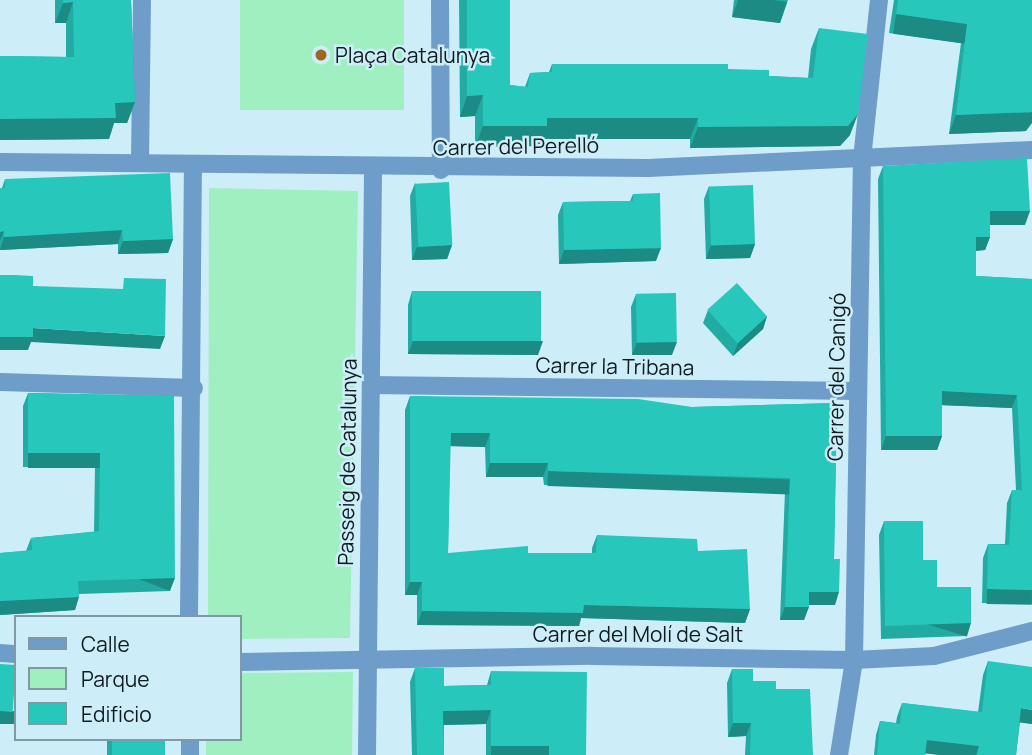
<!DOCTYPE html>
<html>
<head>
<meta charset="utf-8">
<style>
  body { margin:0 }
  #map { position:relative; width:1032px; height:755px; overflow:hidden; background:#cdeef8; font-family:Manrope,sans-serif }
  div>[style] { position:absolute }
  .green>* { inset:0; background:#9fefc0; transform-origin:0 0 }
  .minor>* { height:18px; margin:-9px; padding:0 9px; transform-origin:9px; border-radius:9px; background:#6e9dc9 }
  .wall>* { inset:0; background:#22aba2; transform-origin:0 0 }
  .shaded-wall>* { inset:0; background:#1c8b84; transform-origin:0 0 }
  .building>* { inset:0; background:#28c7bc; transform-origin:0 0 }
  .dots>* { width:19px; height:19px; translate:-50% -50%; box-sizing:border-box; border:4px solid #cdeef8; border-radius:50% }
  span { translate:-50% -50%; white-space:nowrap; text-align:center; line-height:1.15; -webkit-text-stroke:5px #cdeef8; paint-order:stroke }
  .poi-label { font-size:21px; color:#0f1c1f }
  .left { translate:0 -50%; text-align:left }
  .street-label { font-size:21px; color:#0f1c1f }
  .legend { position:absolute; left:14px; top:615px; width:228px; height:126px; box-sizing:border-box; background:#cdeef8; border:2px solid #819aa1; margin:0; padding:9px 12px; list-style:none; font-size:21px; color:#0f1c1f }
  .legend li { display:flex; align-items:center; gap:14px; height:35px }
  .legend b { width:35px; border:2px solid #819aa1 }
</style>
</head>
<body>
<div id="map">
  <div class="green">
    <div style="left:240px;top:0;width:164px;height:110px"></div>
    <div style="clip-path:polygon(209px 188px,358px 191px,350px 638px,240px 639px,240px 617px,208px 617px)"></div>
    <div style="clip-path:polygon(353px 672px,352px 755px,206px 755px,206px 739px,240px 739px,240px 673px)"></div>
  </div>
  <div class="minor">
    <div style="left:440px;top:0;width:170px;rotate:89.7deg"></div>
    <div style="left:0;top:162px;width:648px;rotate:0.53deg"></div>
    <div style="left:648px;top:168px;width:384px;rotate:-2.7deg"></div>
    <div style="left:140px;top:162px;width:162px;rotate:-89.3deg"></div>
    <div style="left:0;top:382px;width:194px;rotate:1.8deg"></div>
    <div style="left:371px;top:385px;width:487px;rotate:0.7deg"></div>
    <div style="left:189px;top:617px;width:452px;rotate:-89.5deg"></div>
    <div style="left:0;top:653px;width:16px;rotate:4deg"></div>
    <div style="left:240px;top:662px;width:352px;rotate:-1deg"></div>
    <div style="left:592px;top:656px;width:262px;rotate:0.9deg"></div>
    <div style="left:854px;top:660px;width:80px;rotate:-2.9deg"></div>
    <div style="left:934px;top:656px;width:101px;rotate:-14.3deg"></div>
    <div style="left:190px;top:739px;width:16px;rotate:90deg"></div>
    <div style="left:367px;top:755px;width:585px;rotate:-89.41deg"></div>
    <div style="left:839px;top:755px;width:96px;rotate:-81deg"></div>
    <div style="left:854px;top:660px;width:501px;rotate:-89.09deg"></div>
    <div style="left:862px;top:159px;width:160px;rotate:-83.9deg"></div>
  </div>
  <div class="wall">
    <div style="clip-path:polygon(55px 0,131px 0,135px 102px,127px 123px,114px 123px,109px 139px,0 140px,0 56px,66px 57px,66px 23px,55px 23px)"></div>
    <div style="clip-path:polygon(459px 0,510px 0,510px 85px,525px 87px,530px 73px,549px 72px,552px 64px,728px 69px,769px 76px,808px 78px,811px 49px,819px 28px,850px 135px,840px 146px,690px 148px,690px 139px,542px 139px,539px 146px,475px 147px,475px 116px,460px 117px)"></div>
    <div style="clip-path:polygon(734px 0,788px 0,780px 23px,732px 17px)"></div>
    <div style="clip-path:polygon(894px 0,1032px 0,1026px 131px,949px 134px,961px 43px,889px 33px)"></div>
    <div style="clip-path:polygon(883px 166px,1025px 225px,990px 225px,990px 237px,985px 250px,976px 251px,976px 276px,1032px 279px,1032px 604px,982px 603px,983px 558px,988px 544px,1005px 544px,1007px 503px,1012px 490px,1016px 490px,1012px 408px,942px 405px,942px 436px,937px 450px,881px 450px,878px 179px)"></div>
    <div style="clip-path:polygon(5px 179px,173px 239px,168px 253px,118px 254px,118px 244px,0 250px,0 188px,2px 188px)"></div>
    <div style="clip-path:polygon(415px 183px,452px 245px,447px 259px,412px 260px,410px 196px)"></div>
    <div style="clip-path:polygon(709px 186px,755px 244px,750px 258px,706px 259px,704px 199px)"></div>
    <div style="clip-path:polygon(633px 194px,656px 261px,559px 264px,558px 215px,563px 202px,630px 201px)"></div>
    <div style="clip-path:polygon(412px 291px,538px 355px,408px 354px,408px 305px)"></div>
    <div style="clip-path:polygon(636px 294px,672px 355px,632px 355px,631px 307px)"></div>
    <div style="clip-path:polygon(708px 310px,767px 316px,763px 329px,733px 356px,703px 323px)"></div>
    <div style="clip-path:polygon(28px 393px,174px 396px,170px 591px,79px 594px,75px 610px,0 615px,0 553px,26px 551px,31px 538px,94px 532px,95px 467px,23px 467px,23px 406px)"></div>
    <div style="clip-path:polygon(410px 396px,692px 407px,837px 403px,834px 559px,835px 605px,809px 605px,804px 620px,780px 620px,785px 491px,544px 485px,543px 477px,486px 477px,485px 447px,450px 446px,448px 553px,592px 553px,592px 548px,597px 535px,698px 551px,750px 609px,745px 623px,581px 618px,579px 626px,417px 625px,417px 595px,405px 595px,405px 410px)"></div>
    <div style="clip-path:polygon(884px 521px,923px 560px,937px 587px,967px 636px,881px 639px,879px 535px)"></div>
    <div style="clip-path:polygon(988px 661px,1032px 724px,1020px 722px,1016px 755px,940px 755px,926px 753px,925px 755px,874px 755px,876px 735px,880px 721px,896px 723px,897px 717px,902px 703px,978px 712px,983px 675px)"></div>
    <div style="clip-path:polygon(415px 668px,444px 686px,487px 685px,491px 671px,586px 755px,486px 755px,486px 724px,444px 725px,444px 755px,412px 755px,410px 682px)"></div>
    <div style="clip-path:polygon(732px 669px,753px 681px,776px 689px,813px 755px,745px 755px,746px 736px,728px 737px,727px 683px)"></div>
    <div style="left:107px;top:739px;width:58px;height:16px"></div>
  </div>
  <div class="shaded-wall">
    <div style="clip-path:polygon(738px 0,773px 0,787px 2px,780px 23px,732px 17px)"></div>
    <div style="clip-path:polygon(73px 2px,66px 23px,55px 23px,63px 3px)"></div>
    <div style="left:896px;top:14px;width:72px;height:20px;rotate:8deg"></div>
    <div style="clip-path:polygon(483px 95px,475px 116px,460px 117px,467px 96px)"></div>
    <div style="clip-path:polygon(135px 102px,127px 123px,114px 123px,109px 139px,0 140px,0 119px,115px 103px)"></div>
    <div style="clip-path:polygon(1032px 112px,1032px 123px,1026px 131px,949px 134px,956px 115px)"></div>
    <div style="clip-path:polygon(858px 114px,850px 135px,840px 146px,690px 148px,698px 127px)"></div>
    <div style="clip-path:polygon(547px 118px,698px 118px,690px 139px,542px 139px,539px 146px,475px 147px,483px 126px)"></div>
    <div style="clip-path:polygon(990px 211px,1030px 211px,1025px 225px,985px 225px)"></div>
    <div style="clip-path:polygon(122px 230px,118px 244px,0 250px,4px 237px)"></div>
    <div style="clip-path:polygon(4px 231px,0 241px,0 232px)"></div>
    <div style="clip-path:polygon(976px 237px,990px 237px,985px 250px,971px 251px)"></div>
    <div style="clip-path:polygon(173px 239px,168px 253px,118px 254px,123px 241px)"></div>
    <div style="clip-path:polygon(755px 244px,750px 258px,706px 259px,711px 245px)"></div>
    <div style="clip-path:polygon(452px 245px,447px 259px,412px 260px,417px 247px)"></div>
    <div style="clip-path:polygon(661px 248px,656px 261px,559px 264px,564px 250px)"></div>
    <div style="clip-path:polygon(767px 316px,763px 329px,733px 356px,738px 343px)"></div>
    <div style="clip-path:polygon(33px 328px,165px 336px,160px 349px,31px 342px,28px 350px,0 350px,0 337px)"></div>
    <div style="clip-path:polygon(413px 341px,543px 341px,538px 355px,408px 354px)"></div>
    <div style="clip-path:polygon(637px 342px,677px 342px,672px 355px,632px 355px)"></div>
    <div style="clip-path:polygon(942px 391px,1017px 395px,1012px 408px,937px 405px)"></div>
    <div style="clip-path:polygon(451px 433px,490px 433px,485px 447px,446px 446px)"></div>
    <div style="clip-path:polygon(886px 436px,942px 436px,937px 450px,881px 450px)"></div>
    <div style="left:28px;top:453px;width:72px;height:15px"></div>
    <div style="clip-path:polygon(490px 463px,548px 463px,543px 477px,486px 477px)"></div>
    <div style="left:548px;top:471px;width:242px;height:15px;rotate:2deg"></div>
    <div style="left:175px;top:578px;width:14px;height:97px;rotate:111deg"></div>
    <div style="clip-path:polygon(410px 582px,422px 582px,417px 595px,405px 595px)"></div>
    <div style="left:987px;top:589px;width:45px;height:15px;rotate:1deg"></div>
    <div style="clip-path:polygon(809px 592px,839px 592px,835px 605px,804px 605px)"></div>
    <div style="clip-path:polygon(79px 597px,75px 610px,0 615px,0 601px)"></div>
    <div style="clip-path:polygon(584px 605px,750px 609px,745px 623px,581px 618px,579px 626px,417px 625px,422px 611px)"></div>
    <div style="clip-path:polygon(785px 607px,809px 607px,804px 620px,780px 620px)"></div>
    <div style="left:971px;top:623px;width:14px;height:86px;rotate:107deg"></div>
    <div style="clip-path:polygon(1021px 708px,1032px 710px,1032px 724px,1016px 722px)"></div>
    <div style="clip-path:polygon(491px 710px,486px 724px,439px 725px,443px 711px)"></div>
    <div style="left:0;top:711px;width:16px;height:13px"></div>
    <div style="clip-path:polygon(733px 723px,751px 723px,746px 736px,728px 737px)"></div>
    <div style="clip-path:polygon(927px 740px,979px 746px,976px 755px,940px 755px,922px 753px)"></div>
    <div style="left:491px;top:746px;width:58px;height:9px"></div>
  </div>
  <div class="building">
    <div style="clip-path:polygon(63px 0,131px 0,135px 102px,115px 103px,116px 118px,0 119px,0 56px,74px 57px,73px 2px,63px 3px)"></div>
    <div style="clip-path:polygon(467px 0,510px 0,510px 85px,528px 87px,530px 73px,552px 72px,552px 64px,728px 64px,728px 69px,769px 70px,769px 76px,813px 78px,819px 28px,868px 34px,858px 114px,848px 126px,698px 127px,698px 118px,547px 118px,547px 126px,483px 126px,483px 95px,467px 96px)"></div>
    <div style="clip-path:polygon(898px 0,1032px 0,1032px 112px,956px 115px,967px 24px,896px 14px)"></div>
    <div style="clip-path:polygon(1027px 158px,1030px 211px,990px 211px,990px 237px,976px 237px,976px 276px,1032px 279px,1032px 590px,987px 589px,988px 544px,1009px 545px,1012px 490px,1022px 490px,1017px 395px,942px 391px,942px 436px,886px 436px,883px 166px)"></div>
    <div style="clip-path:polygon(170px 173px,173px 239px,123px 241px,122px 230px,4px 237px,4px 231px,0 232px,0 188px,5px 188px,5px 179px)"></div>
    <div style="left:449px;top:182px;width:63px;height:34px;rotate:87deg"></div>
    <div style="left:753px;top:185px;width:59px;height:44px;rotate:88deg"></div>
    <div style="clip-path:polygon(660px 193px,661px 248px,564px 250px,563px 202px,633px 201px,633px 194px)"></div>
    <div style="clip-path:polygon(0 275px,14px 275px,33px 276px,33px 286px,123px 289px,124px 278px,166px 279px,165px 336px,33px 328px,33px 337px,0 337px)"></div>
    <div style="left:737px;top:283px;width:45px;height:40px;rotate:48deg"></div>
    <div style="left:412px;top:291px;width:129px;height:50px"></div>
    <div style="left:676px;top:293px;width:49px;height:40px;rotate:89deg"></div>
    <div style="clip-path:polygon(28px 393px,174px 396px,175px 578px,78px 581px,79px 597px,0 601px,0 553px,32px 550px,31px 538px,99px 531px,100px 453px,28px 453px)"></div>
    <div style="clip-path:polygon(410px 396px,638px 399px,692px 407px,837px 403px,834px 559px,840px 559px,839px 592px,809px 592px,809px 607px,785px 607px,790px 478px,548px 471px,548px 463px,490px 463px,490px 433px,451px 433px,448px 553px,528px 546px,528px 553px,596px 553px,597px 535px,697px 539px,698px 551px,747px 549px,750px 609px,584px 605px,583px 613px,422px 611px,422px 582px,410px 582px)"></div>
    <div style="clip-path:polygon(884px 521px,923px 521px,923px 560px,937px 560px,937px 587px,971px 587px,971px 623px,885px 626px)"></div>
    <div style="clip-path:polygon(988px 661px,1032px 667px,1032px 710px,1021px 708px,1016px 755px,977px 755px,979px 746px,927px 740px,925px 755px,877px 755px,880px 721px,900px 724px,902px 703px,982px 712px)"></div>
    <div style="left:0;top:664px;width:16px;height:47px;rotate:4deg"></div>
    <div style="clip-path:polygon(415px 668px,444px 668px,444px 686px,491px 685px,491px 671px,587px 672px,586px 755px,549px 755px,549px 746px,491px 746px,491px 710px,443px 711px,444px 755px,417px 755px)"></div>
    <div style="clip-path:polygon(732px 669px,753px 669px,753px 681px,776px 681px,776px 689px,810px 689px,813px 755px,750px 755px,751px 723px,733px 723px)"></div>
    <div style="left:112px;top:739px;width:53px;height:16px"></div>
  </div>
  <div class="dots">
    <div style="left:321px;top:55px;background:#9d6720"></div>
  </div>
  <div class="poi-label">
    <span class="left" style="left:335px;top:55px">Plaça Catalunya</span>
  </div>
  <div class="street-label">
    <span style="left:516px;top:146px;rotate:-1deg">Carrer del Perelló</span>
    <span style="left:615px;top:366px;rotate:1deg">Carrer la Tribana</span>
    <span style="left:836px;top:377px;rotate:-89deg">Carrer del Canigó</span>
    <span style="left:347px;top:462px;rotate:-89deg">Passeig de Catalunya</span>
    <span style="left:638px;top:634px">Carrer del Molí de Salt</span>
  </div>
  <ul class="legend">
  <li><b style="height:9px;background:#6e9dc9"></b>Calle</li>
  <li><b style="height:19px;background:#9fefc0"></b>Parque</li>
  <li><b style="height:19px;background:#28c7bc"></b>Edificio</li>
  </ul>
</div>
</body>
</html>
